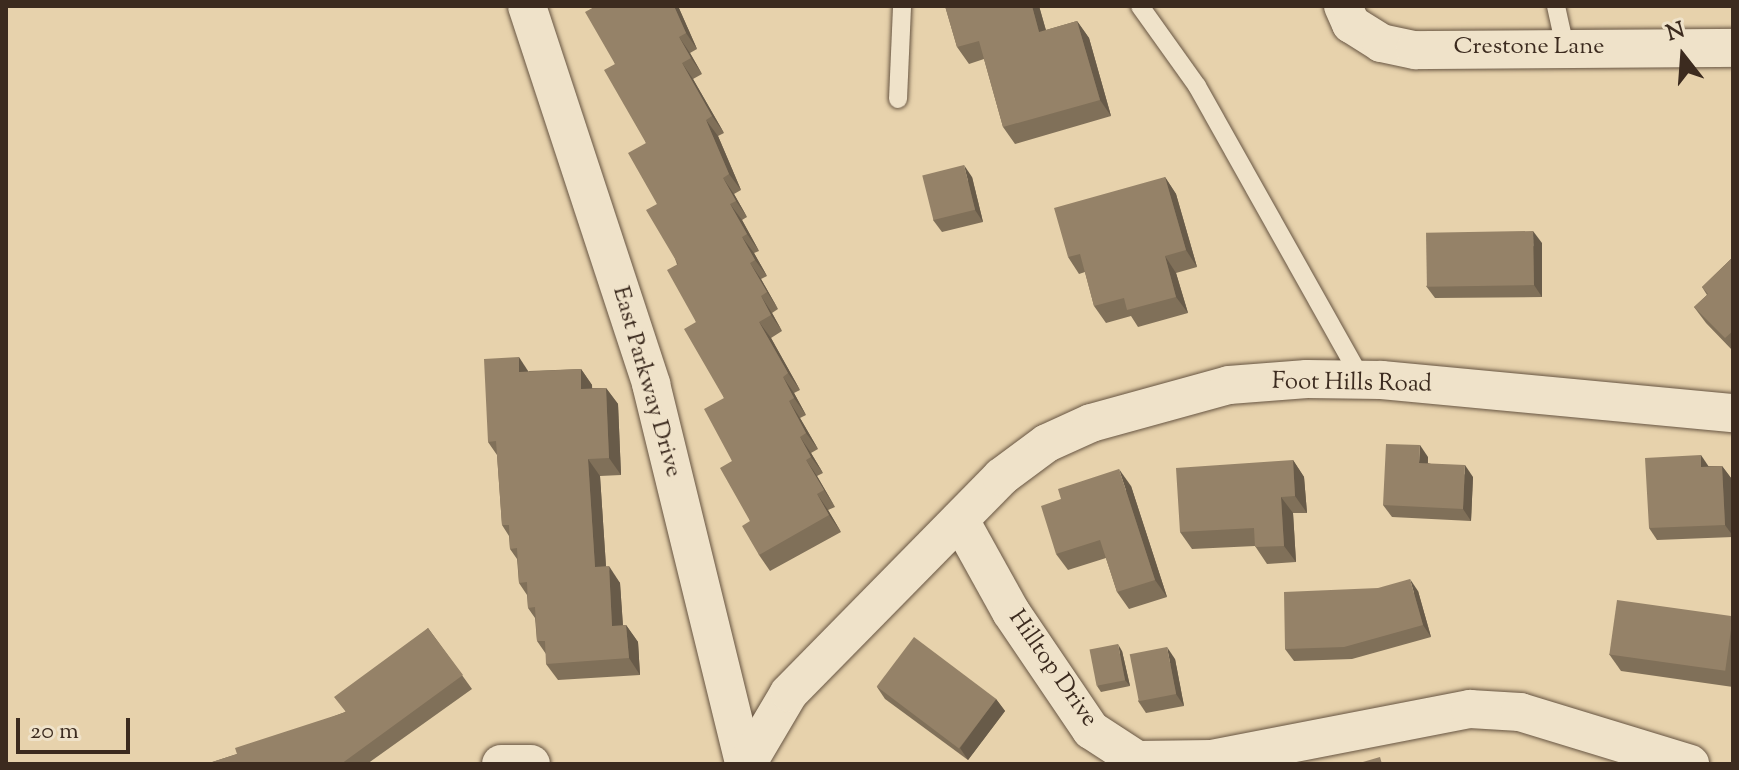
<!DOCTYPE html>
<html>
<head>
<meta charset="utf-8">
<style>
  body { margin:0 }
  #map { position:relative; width:1739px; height:770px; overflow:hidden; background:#e7d2ac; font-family:"Sorts Mill Goudy",serif }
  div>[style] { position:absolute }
  .roads { filter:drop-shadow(0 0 2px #675542) drop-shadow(0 0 2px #675542) }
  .lane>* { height:18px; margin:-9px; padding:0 9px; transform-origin:9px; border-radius:9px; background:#efe2c9 }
  .street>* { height:38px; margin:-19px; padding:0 19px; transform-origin:19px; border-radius:19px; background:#efe2c9 }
  .wall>* { inset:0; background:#807059 }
  .shaded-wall>* { inset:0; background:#685b49 }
  .building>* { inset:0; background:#958268; transform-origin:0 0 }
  span { translate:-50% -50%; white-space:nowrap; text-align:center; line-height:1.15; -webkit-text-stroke:6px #efe2c9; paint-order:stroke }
  .street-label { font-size:24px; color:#3c2b1f }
  .frame { position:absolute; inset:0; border:8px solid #3c2b1f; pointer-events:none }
  .north { position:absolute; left:1643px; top:16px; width:80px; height:80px; -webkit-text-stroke:6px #efe2c9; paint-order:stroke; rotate:343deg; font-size:22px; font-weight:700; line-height:32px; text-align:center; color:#3c2b1f }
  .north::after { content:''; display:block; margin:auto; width:28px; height:36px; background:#3c2b1f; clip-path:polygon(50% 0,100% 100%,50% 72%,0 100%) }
  .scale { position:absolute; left:16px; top:718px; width:114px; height:36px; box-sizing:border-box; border:4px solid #3c2b1f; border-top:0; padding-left:10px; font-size:24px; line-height:28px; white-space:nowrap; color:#3c2b1f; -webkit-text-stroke:6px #efe2c9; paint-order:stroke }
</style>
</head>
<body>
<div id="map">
  <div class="roads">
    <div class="lane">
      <div style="left:1140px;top:6px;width:98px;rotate:54.5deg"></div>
      <div style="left:1197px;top:86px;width:337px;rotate:60.7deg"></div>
      <div style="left:1556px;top:6px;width:42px;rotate:77.6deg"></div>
      <div style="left:898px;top:99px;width:93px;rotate:-87.5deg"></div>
    </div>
    <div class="street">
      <div style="left:527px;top:6px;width:398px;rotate:71.8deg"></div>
      <div style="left:651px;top:384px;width:391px;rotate:76.2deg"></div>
      <div style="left:1343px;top:6px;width:20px;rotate:66deg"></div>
      <div style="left:1351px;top:24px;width:36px;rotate:32deg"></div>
      <div style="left:1381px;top:43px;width:35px;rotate:12deg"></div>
      <div style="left:1415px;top:50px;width:318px;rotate:-0.4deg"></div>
      <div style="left:960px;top:520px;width:105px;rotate:61deg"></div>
      <div style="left:1011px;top:612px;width:143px;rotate:55.9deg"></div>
      <div style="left:1091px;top:730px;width:55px;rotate:33.1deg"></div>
      <div style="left:1137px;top:760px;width:75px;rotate:-0.8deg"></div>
      <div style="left:1212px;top:759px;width:263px;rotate:-11deg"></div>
      <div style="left:1470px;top:709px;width:50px;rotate:3.4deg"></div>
      <div style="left:1520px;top:712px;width:178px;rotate:17deg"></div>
      <div style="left:501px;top:764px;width:30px"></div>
      <div style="left:747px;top:764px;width:82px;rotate:-59.4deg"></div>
      <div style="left:789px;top:693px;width:303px;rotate:-45.5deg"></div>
      <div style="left:1001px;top:477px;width:57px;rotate:-36.5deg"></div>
      <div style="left:1047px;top:443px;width:48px;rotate:-24.4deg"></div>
      <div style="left:1091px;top:423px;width:143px;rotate:-15.4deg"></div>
      <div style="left:1229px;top:385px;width:78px;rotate:-4.4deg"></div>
      <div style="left:1307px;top:379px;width:75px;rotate:0.8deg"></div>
      <div style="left:1382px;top:380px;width:353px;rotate:5.4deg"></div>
    </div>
  </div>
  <div class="wall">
    <div style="clip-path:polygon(596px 6px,678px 6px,697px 49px,690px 53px,702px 74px,693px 79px,724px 133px,718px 136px,741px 190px,734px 194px,747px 217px,742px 220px,759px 251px,754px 253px,767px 276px,761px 279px,778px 309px,772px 313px,782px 331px,771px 338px,800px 390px,794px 393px,806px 415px,800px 418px,818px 449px,811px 453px,823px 473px,817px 476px,835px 507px,828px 510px,841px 532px,770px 571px,759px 555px,750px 521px,732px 461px,724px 398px,696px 322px,657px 204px,646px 143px,615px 64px)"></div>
    <div style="clip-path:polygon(945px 6px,1039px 6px,1046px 30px,1077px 21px,1089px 38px,1111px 116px,1015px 144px,1003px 127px,984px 59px,969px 64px,957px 47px)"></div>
    <div style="clip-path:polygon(972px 177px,983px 222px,942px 232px,933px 220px)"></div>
    <div style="clip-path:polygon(1165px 177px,1176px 194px,1197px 267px,1176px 273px,1188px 313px,1138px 327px,1131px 316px,1106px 323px,1094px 306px,1085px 272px,1079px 274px,1068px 257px)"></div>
    <div style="clip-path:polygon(1542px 243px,1542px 297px,1435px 298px,1426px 286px)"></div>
    <div style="clip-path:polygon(1733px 257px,1733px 351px,1706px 323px,1694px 307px,1707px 295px,1702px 287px)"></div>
    <div style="clip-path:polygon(581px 369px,592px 385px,592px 388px,606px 388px,618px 404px,621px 475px,600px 476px,606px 566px,620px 583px,623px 625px,626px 625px,638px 642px,640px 675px,558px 680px,546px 664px,546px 654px,537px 641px,535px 618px,528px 608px,527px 595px,519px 583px,517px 559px,510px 549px,509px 536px,502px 525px,497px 455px,488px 442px,529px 371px)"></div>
    <div style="clip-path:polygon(1428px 457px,1428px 463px,1473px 477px,1471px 521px,1392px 517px,1383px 505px)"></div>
    <div style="clip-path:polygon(1293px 460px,1304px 477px,1307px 513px,1293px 513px,1296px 562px,1267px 564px,1255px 546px,1192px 549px,1180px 532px)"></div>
    <div style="clip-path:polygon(1708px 466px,1722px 466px,1731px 478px,1733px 537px,1657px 540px,1649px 528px)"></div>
    <div style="clip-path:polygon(1131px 486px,1167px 597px,1129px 609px,1117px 592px,1106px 558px,1068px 570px,1056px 554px)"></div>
    <div style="clip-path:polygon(1418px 591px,1431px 637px,1352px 659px,1294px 661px,1285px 649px)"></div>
    <div style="clip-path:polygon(1733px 616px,1733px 687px,1621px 671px,1609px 654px)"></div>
    <div style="clip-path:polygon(428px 628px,472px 689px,367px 764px,206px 764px,237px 754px,345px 712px)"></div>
    <div style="clip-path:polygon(1122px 651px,1130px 686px,1101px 692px,1097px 686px)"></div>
    <div style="clip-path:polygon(1175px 659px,1184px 706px,1146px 713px,1138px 701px)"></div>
    <div style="clip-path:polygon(877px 687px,996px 699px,1005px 711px,968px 760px,885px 699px)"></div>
  </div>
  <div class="shaded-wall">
    <div style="clip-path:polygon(674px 6px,678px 6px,697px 49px,686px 33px)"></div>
    <div style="clip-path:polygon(1032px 6px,1039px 6px,1051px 49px,1039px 32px)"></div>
    <div style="clip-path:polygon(1077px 21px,1089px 38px,1111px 116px,1100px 100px)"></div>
    <div style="clip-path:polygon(679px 37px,690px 53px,702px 74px,691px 58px)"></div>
    <div style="clip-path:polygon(682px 63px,693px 79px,724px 133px,712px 116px)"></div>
    <div style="clip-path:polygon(706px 120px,718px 136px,741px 190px,729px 174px)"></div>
    <div style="clip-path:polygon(964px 165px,972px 177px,983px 222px,975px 210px)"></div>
    <div style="clip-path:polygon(1165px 177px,1176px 194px,1197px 267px,1186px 250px)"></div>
    <div style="clip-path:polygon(723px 178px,734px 194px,747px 217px,736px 201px)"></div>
    <div style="clip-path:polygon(730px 204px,742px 220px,759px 251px,747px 234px)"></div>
    <div style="clip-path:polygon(1533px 231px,1542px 243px,1542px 297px,1534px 285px)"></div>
    <div style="clip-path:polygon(742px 237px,754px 253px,767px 276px,755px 260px)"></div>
    <div style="clip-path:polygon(1165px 256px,1176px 273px,1188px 313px,1176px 297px)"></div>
    <div style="clip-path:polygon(750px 263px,761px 279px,778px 309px,767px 292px)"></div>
    <div style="clip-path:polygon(761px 296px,772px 313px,782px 331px,771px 315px)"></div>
    <div style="clip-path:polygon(759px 322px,771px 338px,800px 390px,788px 373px)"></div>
    <div style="clip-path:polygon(519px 357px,530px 374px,519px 372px)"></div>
    <div style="clip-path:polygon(581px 369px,592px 385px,593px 405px,581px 389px)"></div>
    <div style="clip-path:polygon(783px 377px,794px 393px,806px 415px,794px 398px)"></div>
    <div style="clip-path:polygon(606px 388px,618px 404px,621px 475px,609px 458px)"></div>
    <div style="clip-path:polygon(789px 401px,800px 418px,818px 449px,806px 433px)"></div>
    <div style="clip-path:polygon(800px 437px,811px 453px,823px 473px,811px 457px)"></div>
    <div style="clip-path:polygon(1420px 445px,1428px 457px,1427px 475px,1419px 463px)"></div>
    <div style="clip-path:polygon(1701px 455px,1709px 467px,1701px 467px)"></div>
    <div style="clip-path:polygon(588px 459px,600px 476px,607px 583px,595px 567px)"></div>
    <div style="clip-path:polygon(806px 460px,817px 476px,835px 507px,824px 490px)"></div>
    <div style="clip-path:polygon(1293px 460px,1304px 477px,1307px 513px,1295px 496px)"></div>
    <div style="clip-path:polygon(1465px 465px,1473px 477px,1471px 521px,1463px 509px)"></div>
    <div style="clip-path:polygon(1722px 466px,1731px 478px,1733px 536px,1725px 525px)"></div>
    <div style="clip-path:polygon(1119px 469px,1131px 486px,1167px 597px,1155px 580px)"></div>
    <div style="clip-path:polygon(817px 494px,828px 510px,841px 532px,829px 515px)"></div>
    <div style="clip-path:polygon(1281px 497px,1293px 513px,1296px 562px,1284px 546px)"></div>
    <div style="clip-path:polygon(609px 566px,620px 583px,624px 643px,612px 626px)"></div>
    <div style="clip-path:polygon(1410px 579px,1418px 591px,1431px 637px,1423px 625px)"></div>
    <div style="clip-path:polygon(626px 625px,638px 642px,640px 675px,629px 658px)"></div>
    <div style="clip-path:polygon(1118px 644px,1122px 651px,1130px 686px,1125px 680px)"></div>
    <div style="clip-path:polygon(1167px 647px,1175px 659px,1184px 706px,1176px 694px)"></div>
    <div style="clip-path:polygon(996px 699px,1005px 711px,968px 760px,960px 748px)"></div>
  </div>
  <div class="building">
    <div style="clip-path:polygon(596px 6px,674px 6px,686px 33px,679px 37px,691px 58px,682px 63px,712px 116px,706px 120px,729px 174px,723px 178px,736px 201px,730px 204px,747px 234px,742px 237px,755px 260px,750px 263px,767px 292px,761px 296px,771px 315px,759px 322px,788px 373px,783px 377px,794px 398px,789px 401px,806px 433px,800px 437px,811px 457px,806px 460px,824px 490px,817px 494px,829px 515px,759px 555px,742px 526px,750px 521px,720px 468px,732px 461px,704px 409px,724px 398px,684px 329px,696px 322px,667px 270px,678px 264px,646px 210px,657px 204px,628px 153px,646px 143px,604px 70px,615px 64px,585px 12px)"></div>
    <div style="clip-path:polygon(945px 6px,1032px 6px,1039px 32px,1077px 21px,1100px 100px,1003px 127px,979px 41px,957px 47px)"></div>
    <div style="left:964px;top:165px;width:46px;height:43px;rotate:76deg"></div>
    <div style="clip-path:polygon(1165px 177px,1186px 250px,1165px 256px,1176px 297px,1127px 310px,1124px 298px,1094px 306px,1080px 254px,1068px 257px,1054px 208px)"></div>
    <div style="left:1533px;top:231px;width:54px;height:107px;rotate:89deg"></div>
    <div style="clip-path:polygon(1733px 257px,1733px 331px,1725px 338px,1694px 307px,1708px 294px,1702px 287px)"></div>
    <div style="clip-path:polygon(519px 357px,519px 372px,581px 369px,581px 389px,606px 388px,609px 458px,588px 459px,595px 567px,609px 566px,612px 626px,626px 625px,629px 658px,546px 664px,545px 641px,537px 641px,535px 607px,528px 608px,527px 582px,519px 583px,517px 548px,510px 549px,509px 525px,502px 525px,496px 441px,488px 442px,484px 359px)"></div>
    <div style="clip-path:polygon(1386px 444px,1420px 445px,1419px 463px,1465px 465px,1463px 509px,1383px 505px)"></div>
    <div style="clip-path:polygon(1701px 455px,1701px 467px,1722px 466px,1725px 525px,1649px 528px,1645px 458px)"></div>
    <div style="clip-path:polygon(1293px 460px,1295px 496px,1281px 497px,1284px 546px,1255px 547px,1254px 528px,1180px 532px,1176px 468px)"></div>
    <div style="clip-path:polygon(1119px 469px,1155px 580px,1117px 592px,1100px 540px,1056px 554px,1041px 506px,1061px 499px,1058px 489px)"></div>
    <div style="clip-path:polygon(1410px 579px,1423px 625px,1344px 647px,1285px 649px,1284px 592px,1378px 588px)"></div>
    <div style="left:1617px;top:600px;width:117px;height:55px;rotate:8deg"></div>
    <div style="clip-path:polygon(428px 628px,463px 675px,341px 764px,206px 764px,237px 754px,235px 748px,346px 712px,334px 697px)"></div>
    <div style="left:914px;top:637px;width:103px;height:62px;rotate:37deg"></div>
    <div style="left:1118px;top:644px;width:37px;height:29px;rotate:79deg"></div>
    <div style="left:1167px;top:647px;width:48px;height:38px;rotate:79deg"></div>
    <div style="clip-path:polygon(1380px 757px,1382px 764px,1356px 764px)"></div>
  </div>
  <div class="street-label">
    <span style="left:1529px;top:48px">Crestone Lane</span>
    <span style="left:646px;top:382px;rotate:74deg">East Parkway Drive</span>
    <span style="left:1352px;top:384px;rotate:1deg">Foot Hills Road</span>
    <span style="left:1052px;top:669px;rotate:55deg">Hilltop Drive</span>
  </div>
  <div class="frame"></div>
  <div class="north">N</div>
  <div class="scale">20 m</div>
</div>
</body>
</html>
